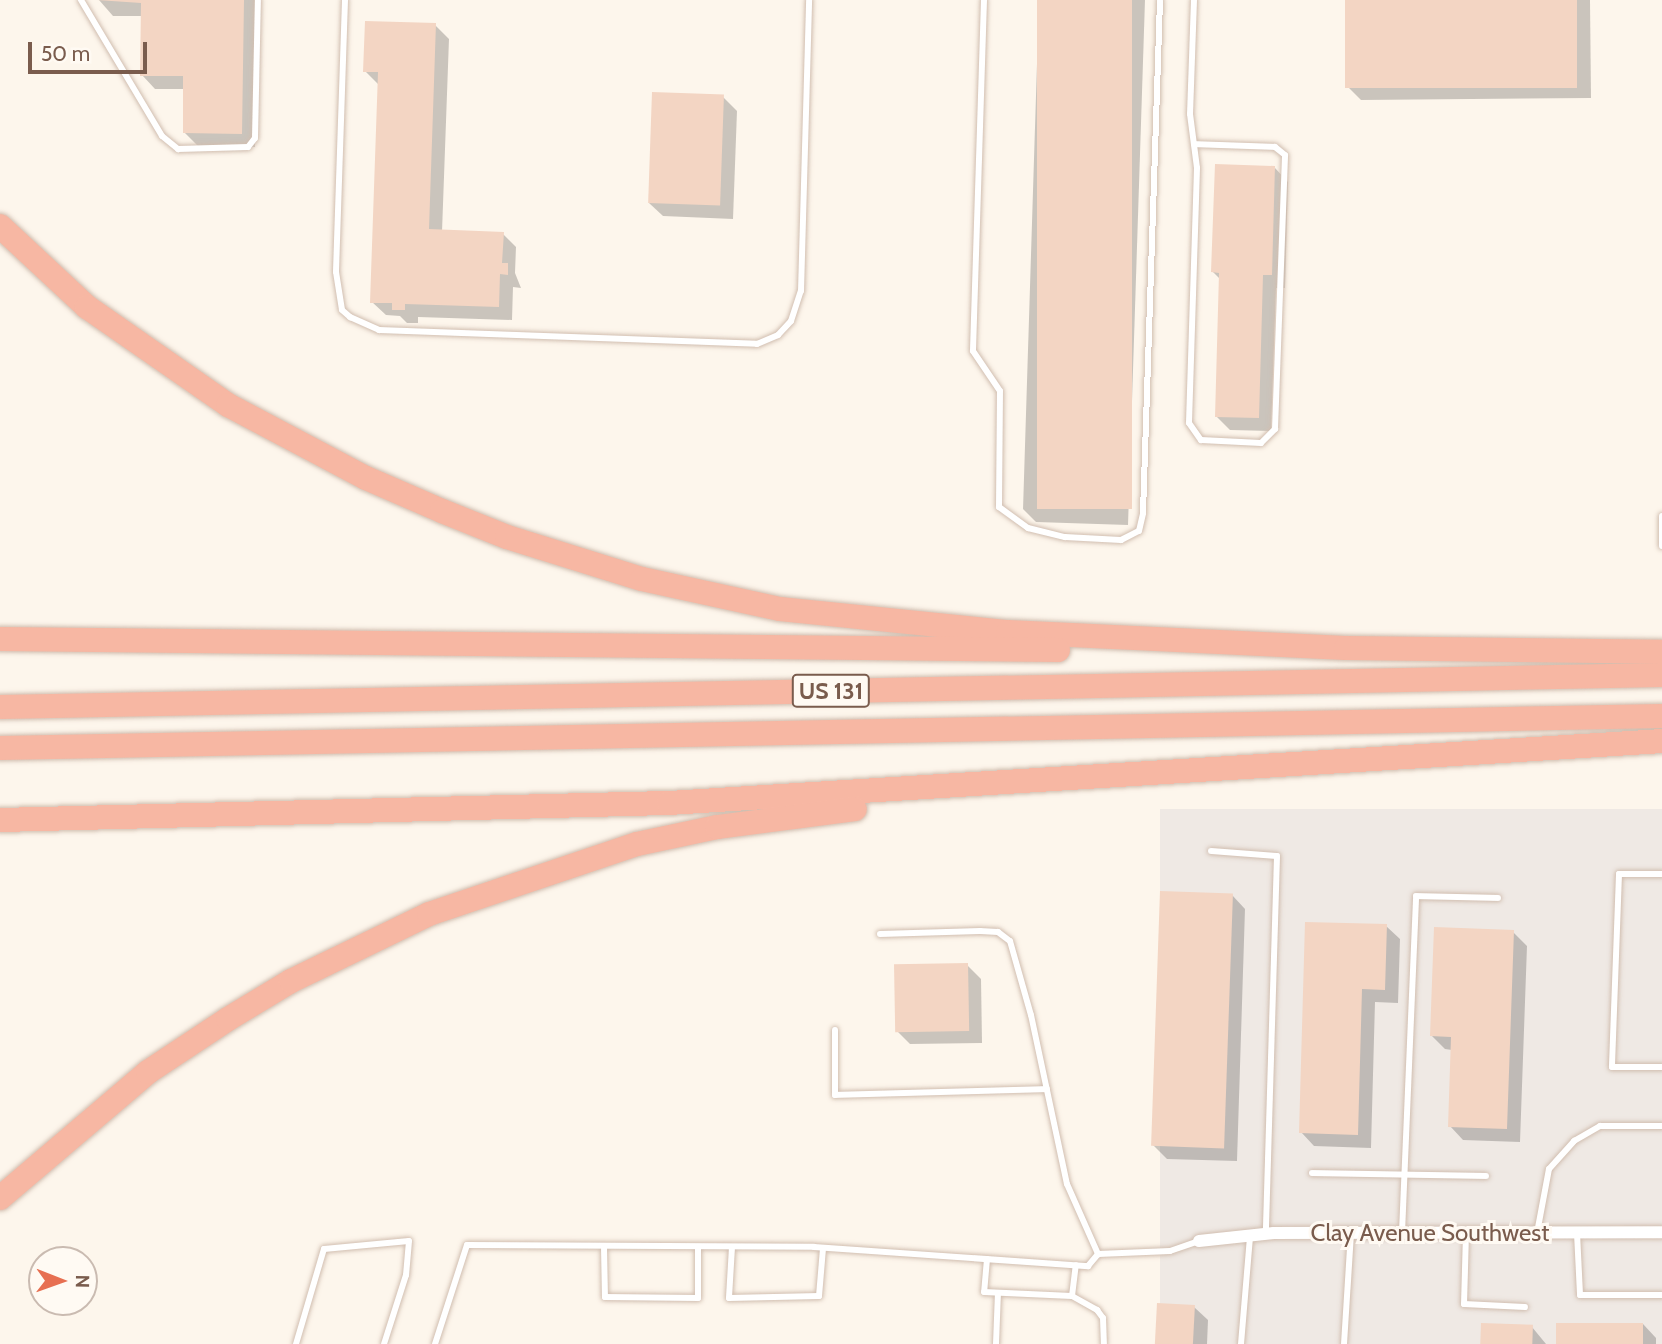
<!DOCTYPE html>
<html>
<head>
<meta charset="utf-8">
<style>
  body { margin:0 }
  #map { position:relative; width:1662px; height:1344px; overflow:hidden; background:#fdf6ec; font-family:Cabin,sans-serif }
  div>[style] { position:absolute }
  .industrial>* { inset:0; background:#efe9e4; transform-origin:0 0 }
  .shadow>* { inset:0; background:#0003 }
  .building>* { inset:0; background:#f3d5c3; transform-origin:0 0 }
  .roads { filter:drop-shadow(0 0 2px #d1beb0) drop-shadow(0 0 2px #d1beb0) }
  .service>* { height:6px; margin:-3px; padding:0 3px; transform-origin:3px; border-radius:3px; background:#fff }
  .minor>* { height:12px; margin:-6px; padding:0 6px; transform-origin:6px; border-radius:6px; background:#fff }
  .motorway>* { height:24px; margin:-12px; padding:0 12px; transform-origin:12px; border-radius:12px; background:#f7b7a3 }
  span { translate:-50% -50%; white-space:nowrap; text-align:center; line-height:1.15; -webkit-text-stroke:6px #fffaf3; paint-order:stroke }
  .shield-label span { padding:2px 5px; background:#fffaf3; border:2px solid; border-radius:5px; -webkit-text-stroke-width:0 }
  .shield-label { font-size:23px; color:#7a5c4d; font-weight:700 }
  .street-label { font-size:24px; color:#7a5c4d }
  .north { position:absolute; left:28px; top:1246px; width:70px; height:70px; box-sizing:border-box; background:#fffaf3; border:2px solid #cabbb1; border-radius:50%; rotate:91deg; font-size:19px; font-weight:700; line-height:28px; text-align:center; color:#7a5c4d }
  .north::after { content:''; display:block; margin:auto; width:24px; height:32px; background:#e76f51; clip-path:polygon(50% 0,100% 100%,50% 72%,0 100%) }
  .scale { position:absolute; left:28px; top:42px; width:119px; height:32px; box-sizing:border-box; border:4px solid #7a5c4d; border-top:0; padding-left:9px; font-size:21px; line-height:24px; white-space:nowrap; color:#7a5c4d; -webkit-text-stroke:5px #fffaf3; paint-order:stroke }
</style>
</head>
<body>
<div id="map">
  <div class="industrial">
    <div style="left:1662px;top:809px;width:535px;height:502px;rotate:90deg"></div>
  </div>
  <div class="shadow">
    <div style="clip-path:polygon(99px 0,257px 0,255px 147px,198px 146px,184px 132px,185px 89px,155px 89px,142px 75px,143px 16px,113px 16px)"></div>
    <div style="clip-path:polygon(1039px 0,1145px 0,1128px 525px,1036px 522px,1023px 509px)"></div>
    <div style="clip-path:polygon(1347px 0,1590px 0,1591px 98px,1361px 100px,1348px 87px)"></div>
    <div style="clip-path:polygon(435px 25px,449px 39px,442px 232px,503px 234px,516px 247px,515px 273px,521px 288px,513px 287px,512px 320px,418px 317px,418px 323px,407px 323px,400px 316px,386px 315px,372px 302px,379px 85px,365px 71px)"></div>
    <div style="clip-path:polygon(723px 97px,737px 111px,733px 219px,663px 216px,649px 203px)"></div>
    <div style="clip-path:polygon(1275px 168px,1288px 182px,1285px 288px,1276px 288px,1271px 431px,1230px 430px,1216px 416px,1221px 280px,1213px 272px)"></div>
    <div style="clip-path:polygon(1232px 895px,1245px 909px,1237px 1161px,1167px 1159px,1153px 1145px)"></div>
    <div style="clip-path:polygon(1386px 926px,1400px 939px,1398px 1003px,1375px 1002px,1371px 1148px,1314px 1146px,1301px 1132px)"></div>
    <div style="clip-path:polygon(1513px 932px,1527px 946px,1520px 1142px,1463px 1140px,1450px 1126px,1452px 1050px,1445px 1049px,1432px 1036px)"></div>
    <div style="clip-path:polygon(967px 965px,981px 979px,982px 1043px,910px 1044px,897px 1031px)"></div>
    <div style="clip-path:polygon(1194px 1307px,1208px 1320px,1207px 1344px,1156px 1344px)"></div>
    <div style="clip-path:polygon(1643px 1324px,1656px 1338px,1656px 1344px,1558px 1344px)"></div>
    <div style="clip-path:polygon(1532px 1327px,1546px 1344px,1483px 1344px)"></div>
  </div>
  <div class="building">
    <div style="clip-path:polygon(97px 0,244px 0,242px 134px,183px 133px,183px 76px,140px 76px,141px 3px)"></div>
    <div style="left:1037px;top:0;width:95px;height:509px"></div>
    <div style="left:1345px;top:0;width:232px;height:88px"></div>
    <div style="clip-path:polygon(365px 21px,436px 23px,429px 229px,504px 232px,502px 263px,508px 263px,508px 275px,500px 274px,499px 307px,405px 304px,405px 310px,392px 310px,392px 303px,370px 303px,378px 72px,363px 72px)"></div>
    <div style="left:652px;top:92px;width:72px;height:111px;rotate:2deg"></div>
    <div style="clip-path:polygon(1215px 164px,1275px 166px,1272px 275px,1263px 275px,1259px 418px,1215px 417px,1219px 273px,1211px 272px)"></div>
    <div style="left:1160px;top:891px;width:73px;height:255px;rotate:2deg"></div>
    <div style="clip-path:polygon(1305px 922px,1387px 924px,1385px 990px,1362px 989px,1358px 1135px,1299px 1133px)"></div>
    <div style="clip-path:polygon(1434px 927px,1514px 930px,1507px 1129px,1448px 1127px,1451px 1037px,1430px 1036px)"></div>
    <div style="left:968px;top:963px;width:68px;height:74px;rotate:89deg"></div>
    <div style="left:1157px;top:1303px;width:38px;height:41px;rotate:3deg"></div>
    <div style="left:1481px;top:1323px;width:52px;height:21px;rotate:2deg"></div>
    <div style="left:1643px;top:1323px;width:21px;height:87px;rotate:90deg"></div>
  </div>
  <div class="roads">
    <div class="service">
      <div style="left:81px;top:0;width:158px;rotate:59.2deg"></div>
      <div style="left:162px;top:136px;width:21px;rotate:39deg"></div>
      <div style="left:178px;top:149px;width:70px;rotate:-1.6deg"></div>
      <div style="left:248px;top:147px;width:11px;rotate:-52deg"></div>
      <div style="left:255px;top:138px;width:138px;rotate:-88.8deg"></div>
      <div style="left:345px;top:0;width:272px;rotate:91.9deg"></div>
      <div style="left:336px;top:272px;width:38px;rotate:81deg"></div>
      <div style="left:342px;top:310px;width:11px;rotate:41deg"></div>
      <div style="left:350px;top:317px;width:32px;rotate:24deg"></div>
      <div style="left:379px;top:330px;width:378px;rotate:2.1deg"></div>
      <div style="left:757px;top:344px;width:23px;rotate:-23deg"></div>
      <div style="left:778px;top:335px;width:19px;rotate:-47deg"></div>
      <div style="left:791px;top:321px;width:32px;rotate:-72deg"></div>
      <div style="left:801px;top:291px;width:291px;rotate:-88.4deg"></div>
      <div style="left:984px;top:0;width:351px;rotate:91.8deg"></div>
      <div style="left:973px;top:351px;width:48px;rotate:56deg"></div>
      <div style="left:1000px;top:391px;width:116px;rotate:90.5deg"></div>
      <div style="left:999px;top:507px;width:36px;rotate:36deg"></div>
      <div style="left:1028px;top:528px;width:38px;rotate:14deg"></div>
      <div style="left:1065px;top:537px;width:56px;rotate:3.1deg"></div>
      <div style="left:1121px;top:540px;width:20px;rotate:-27deg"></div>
      <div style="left:1139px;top:531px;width:18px;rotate:-77deg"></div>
      <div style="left:1143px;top:513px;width:513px;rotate:-88.1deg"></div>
      <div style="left:1194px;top:0;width:114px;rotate:92deg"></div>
      <div style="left:1190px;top:114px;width:54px;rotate:82.6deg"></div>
      <div style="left:1197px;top:168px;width:255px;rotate:91.8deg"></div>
      <div style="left:1189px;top:423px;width:21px;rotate:55deg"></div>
      <div style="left:1201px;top:440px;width:60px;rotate:2.9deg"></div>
      <div style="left:1261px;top:443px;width:20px;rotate:-45deg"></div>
      <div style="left:1275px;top:429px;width:274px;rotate:-87.9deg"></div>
      <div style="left:1285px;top:155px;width:13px;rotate:-141deg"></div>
      <div style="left:1275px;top:147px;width:81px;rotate:-177.9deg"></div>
      <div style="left:1662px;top:516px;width:30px;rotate:90deg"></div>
      <div style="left:1211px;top:851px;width:66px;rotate:4.3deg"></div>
      <div style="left:1277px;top:856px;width:377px;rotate:91.7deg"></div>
      <div style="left:1662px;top:874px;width:43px;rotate:180deg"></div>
      <div style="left:1619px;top:874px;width:193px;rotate:92.1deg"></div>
      <div style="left:1612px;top:1067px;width:50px"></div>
      <div style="left:880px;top:934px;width:100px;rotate:-1.7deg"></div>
      <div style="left:980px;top:931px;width:18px;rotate:3deg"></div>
      <div style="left:998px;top:932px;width:15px;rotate:37deg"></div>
      <div style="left:1010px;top:941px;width:77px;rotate:74.2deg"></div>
      <div style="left:1031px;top:1015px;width:173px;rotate:78deg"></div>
      <div style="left:1067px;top:1184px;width:77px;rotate:66.1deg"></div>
      <div style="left:1098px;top:1254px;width:72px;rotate:-2.4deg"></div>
      <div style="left:1170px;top:1251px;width:31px;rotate:-19deg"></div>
      <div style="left:835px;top:1030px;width:65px;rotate:90deg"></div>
      <div style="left:835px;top:1095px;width:212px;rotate:-1.6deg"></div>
      <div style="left:1312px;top:1173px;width:174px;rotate:1deg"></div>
      <div style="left:1402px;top:1233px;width:337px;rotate:-87.6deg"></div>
      <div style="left:1416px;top:896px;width:82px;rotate:1.4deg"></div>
      <div style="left:1466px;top:1233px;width:71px;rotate:91.6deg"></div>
      <div style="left:1464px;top:1304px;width:61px;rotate:2.8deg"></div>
      <div style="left:1537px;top:1233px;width:65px;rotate:-79.4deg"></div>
      <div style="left:1549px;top:1169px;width:38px;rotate:-48deg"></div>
      <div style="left:1574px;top:1141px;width:30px;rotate:-30deg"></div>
      <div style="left:1600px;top:1126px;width:62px"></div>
      <div style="left:1577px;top:1233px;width:62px;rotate:87.2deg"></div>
      <div style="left:1580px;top:1295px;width:82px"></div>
      <div style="left:604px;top:1247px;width:50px;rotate:88.9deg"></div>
      <div style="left:605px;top:1297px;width:93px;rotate:0.6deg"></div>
      <div style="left:698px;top:1298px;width:51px;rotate:-90deg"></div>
      <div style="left:732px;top:1247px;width:51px;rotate:93.4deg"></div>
      <div style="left:729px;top:1298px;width:90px;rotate:-1.3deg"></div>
      <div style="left:819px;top:1296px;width:48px;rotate:-85.2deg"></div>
      <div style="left:987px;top:1259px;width:33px;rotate:95deg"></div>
      <div style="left:984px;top:1292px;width:88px;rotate:2.6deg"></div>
      <div style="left:1072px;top:1296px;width:31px;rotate:-83deg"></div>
      <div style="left:1072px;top:1296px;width:29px;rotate:29deg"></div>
      <div style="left:1097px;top:1310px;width:10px;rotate:53deg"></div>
      <div style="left:1103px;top:1318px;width:26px;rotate:88deg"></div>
      <div style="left:296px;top:1344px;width:99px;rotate:-73.6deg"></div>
      <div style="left:324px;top:1249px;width:85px;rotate:-5.4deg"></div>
      <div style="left:409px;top:1241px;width:34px;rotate:95deg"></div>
      <div style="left:406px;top:1275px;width:72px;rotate:107.7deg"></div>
      <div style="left:435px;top:1344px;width:104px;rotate:-72.1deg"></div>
      <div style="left:467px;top:1245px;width:347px;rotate:0.3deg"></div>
      <div style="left:814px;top:1247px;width:275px;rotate:4deg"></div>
      <div style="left:1088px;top:1266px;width:16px;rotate:-50deg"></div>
      <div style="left:996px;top:1344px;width:51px;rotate:-87.8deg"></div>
      <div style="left:1241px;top:1344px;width:108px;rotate:-85.2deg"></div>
      <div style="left:1344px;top:1344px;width:111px;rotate:-86.4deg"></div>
    </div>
    <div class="minor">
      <div style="left:1199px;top:1241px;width:75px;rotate:-6.1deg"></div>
      <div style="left:1274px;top:1233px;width:388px;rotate:-0.1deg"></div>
    </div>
    <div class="motorway">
      <div style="left:0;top:226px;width:119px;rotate:43deg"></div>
      <div style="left:87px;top:307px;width:172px;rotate:34.8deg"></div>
      <div style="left:228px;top:405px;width:156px;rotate:27.9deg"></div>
      <div style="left:366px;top:478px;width:83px;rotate:23.5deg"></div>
      <div style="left:442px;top:511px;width:70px;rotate:21.8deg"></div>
      <div style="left:507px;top:537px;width:141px;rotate:17.3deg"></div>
      <div style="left:642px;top:579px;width:141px;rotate:12.3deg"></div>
      <div style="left:780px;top:609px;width:229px;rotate:5.8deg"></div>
      <div style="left:1008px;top:632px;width:338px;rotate:2.7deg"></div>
      <div style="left:1346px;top:648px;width:316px;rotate:0.7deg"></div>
      <div style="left:0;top:639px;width:1058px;rotate:0.6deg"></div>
      <div style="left:0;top:707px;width:1662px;rotate:-1.1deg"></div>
      <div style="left:0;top:748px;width:1662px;rotate:-1.1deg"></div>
      <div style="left:0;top:820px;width:669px;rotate:-1.46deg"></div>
      <div style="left:669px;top:803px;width:995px;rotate:-3.57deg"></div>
      <div style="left:0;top:1198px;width:194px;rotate:-40.4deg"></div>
      <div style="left:148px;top:1072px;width:96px;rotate:-33.5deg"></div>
      <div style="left:228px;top:1019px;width:74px;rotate:-31.1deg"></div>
      <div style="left:291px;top:981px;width:153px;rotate:-25.9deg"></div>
      <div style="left:429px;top:914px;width:219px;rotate:-18.6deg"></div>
      <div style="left:637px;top:844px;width:82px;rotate:-12deg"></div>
      <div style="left:717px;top:827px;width:139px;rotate:-7.4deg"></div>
    </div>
  </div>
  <div class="shield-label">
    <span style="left:831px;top:691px">US 131</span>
  </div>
  <div class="street-label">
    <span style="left:1430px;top:1233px">Clay Avenue Southwest</span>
  </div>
  <div class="north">N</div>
  <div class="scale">50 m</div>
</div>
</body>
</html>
